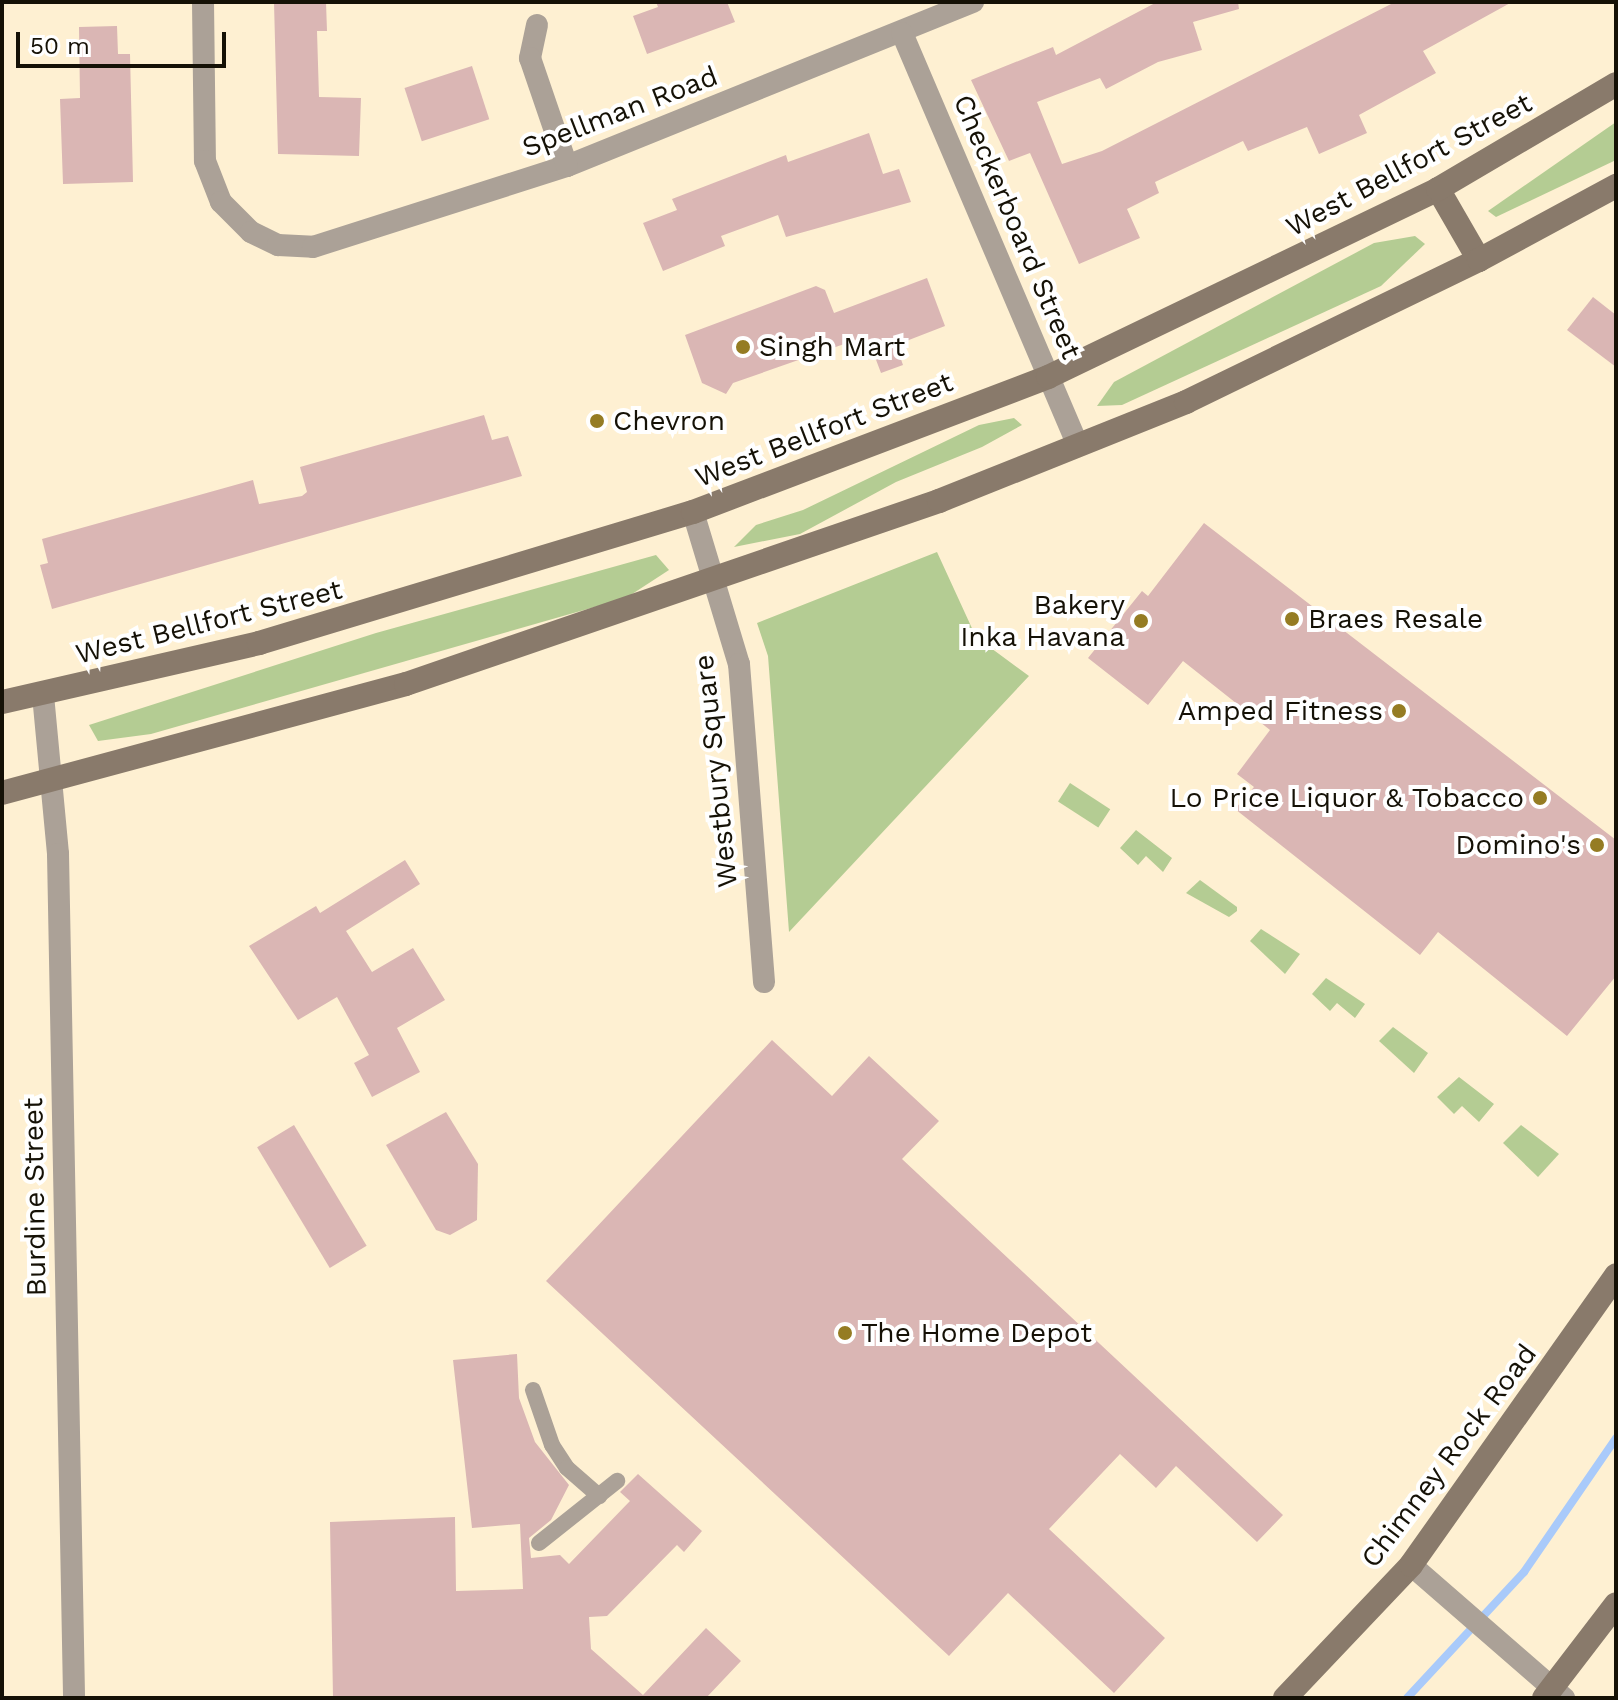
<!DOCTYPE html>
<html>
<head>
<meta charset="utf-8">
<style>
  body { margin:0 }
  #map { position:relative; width:1618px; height:1700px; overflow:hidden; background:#fef0d2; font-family:"Work Sans",sans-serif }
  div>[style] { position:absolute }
  .green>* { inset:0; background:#b4cc93; transform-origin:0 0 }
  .stream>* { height:8px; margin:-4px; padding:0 4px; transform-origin:4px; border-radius:4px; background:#a9cafa }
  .building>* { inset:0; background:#dab6b4; transform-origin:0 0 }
  .pedestrian>* { height:16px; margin:-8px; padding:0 8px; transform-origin:8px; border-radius:8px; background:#aba197 }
  .minor>* { height:22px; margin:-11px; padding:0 11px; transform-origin:11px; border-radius:11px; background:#aba197 }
  .secondary>* { height:24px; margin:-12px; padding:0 12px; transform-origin:12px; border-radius:12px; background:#897a6b }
  .dots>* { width:22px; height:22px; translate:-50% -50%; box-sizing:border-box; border:4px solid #fff; border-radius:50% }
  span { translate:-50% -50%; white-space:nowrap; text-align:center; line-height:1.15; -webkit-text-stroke:8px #fff; paint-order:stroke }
  .street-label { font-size:28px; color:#151106 }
  .poi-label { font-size:28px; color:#151106 }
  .left { translate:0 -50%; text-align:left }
  .right { translate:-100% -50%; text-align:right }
  .frame { position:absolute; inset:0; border:4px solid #151106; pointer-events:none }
  .scale { position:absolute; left:16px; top:32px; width:210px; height:36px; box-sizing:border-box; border:4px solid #151106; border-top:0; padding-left:10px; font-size:24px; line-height:28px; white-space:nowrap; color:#151106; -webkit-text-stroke:6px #fff; paint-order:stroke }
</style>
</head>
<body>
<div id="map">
  <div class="green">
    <div style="clip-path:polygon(1616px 122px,1616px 160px,1496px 217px,1488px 211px)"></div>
    <div style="clip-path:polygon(1415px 236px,1425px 244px,1381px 286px,1122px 405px,1097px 406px,1114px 382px,1374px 243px)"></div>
    <div style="clip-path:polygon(1014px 418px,1022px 425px,982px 447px,896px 482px,800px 534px,734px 547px,756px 525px,803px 510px,979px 425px)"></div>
    <div style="clip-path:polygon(937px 552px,976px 637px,1029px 676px,789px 932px,768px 656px,757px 623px)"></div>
    <div style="clip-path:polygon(656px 555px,669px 570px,626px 598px,151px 734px,98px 741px,89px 725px,376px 633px)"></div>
    <div style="left:1070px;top:783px;width:48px;height:22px;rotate:33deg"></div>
    <div style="clip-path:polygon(1136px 830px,1172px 858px,1163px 872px,1146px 856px,1138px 865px,1120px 848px)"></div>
    <div style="clip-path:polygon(1200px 880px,1237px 907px,1237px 911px,1229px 917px,1186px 893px)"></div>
    <div style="clip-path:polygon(1261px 929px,1300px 954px,1285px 974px,1250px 941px)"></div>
    <div style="clip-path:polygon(1326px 978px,1365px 1004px,1355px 1018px,1337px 1003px,1330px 1011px,1312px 994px)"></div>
    <div style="clip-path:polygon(1393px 1027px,1428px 1053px,1414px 1073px,1379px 1041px)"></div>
    <div style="clip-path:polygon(1459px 1077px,1494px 1104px,1479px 1122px,1462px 1106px,1454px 1114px,1437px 1097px)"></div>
    <div style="clip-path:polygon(1521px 1125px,1559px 1154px,1538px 1177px,1503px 1143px)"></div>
  </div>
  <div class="stream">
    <div style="left:1407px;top:1698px;width:172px;rotate:-47.1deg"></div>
    <div style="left:1524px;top:1572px;width:163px;rotate:-55.5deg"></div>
  </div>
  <div class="building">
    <div style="clip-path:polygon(326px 2px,327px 31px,317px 31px,319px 97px,361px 98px,359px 156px,278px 154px,274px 3px)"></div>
    <div style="clip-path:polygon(656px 2px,727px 2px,735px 22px,647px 54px,633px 16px,658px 7px)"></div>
    <div style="clip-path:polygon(1157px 2px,1238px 2px,1239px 9px,1193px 22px,1202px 50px,1158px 62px,1106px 89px,1100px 78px,1037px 102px,1062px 164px,1102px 151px,1395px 2px,1512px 2px,1423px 51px,1436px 73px,1359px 115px,1367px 133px,1319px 154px,1307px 127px,1248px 151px,1243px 141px,1155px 182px,1159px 193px,1127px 209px,1140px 238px,1079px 264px,1030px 153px,1009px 161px,971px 80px,1053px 47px,1056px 55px)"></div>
    <div style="clip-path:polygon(117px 26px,118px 54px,130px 54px,133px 182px,63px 184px,60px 99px,80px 98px,79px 27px)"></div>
    <div style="left:472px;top:66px;width:56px;height:71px;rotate:72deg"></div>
    <div style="clip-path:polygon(869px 133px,883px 174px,899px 169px,911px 202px,786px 237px,778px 215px,721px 236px,725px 246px,663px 271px,643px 223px,677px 210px,672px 199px,786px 155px,788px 162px)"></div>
    <div style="clip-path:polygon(927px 278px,945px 326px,896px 345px,903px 365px,881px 373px,867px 336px,733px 383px,726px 394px,702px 383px,685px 335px,816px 286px,825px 290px,834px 313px)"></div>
    <div style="clip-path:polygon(1593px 297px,1616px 315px,1616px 367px,1567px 330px)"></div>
    <div style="clip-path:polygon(484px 415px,492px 440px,508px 436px,522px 476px,52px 609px,40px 565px,48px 563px,42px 539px,253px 480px,259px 504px,302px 496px,307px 492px,300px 467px)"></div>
    <div style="clip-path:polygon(1204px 523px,1616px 840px,1616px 976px,1567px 1036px,1438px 932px,1420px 955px,1235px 809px,1254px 787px,1237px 774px,1270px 730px,1183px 661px,1148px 705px,1088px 658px,1142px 591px,1148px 596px)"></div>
    <div style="clip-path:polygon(405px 860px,420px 884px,346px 931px,372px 972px,413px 948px,445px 1000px,397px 1028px,420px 1072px,372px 1097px,354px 1063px,369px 1055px,337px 997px,298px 1020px,249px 946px,316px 906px,320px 913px)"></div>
    <div style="clip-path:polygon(772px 1040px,832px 1096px,869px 1056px,939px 1121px,902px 1159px,1283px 1515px,1257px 1542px,1176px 1466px,1156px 1488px,1120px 1454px,1049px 1529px,1165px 1638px,1114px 1693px,1008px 1593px,949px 1656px,546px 1281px)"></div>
    <div style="clip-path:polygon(446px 1112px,478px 1164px,477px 1220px,450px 1235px,436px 1230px,386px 1145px)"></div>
    <div style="left:294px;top:1125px;width:141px;height:43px;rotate:59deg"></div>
    <div style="clip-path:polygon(517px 1354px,519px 1398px,535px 1442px,569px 1485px,551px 1520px,529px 1538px,531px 1558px,560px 1555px,569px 1564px,630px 1501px,620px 1492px,638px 1474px,702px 1531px,684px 1552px,677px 1545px,607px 1616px,589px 1617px,591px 1649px,643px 1695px,706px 1628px,741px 1661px,706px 1698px,333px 1698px,330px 1522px,455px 1517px,456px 1591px,523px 1589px,520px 1524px,472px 1528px,453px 1360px)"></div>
  </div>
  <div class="pedestrian">
    <div style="left:533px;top:1390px;width:58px;rotate:70.9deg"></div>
    <div style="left:552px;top:1445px;width:27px;rotate:57deg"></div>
    <div style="left:567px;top:1468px;width:43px;rotate:41.2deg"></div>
    <div style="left:539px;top:1543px;width:100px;rotate:-38.5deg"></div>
  </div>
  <div class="minor">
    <div style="left:203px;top:2px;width:159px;rotate:89.3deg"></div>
    <div style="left:205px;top:161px;width:44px;rotate:68.7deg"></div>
    <div style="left:221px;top:202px;width:42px;rotate:45deg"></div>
    <div style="left:251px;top:232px;width:30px;rotate:26deg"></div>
    <div style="left:278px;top:245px;width:35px;rotate:3deg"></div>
    <div style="left:313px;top:247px;width:267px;rotate:-17.7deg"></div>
    <div style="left:567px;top:166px;width:438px;rotate:-22deg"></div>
    <div style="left:537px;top:25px;width:34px;rotate:102deg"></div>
    <div style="left:530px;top:58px;width:114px;rotate:71.1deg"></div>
    <div style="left:902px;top:33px;width:448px;rotate:66.9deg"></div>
    <div style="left:693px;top:512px;width:159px;rotate:73.2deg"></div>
    <div style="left:739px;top:664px;width:319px;rotate:85.5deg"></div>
    <div style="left:43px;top:695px;width:160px;rotate:84.6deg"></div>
    <div style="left:58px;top:854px;width:844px;rotate:88.91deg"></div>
    <div style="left:1411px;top:1565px;width:203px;rotate:41deg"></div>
  </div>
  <div class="secondary">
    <div style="left:1438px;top:189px;width:82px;rotate:60deg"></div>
    <div style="left:2px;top:702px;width:264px;rotate:-12.9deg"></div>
    <div style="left:259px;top:643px;width:453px;rotate:-16.8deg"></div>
    <div style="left:693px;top:512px;width:380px;rotate:-20.8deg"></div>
    <div style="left:1048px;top:377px;width:433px;rotate:-25.7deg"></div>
    <div style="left:1438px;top:189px;width:207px;rotate:-30.5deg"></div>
    <div style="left:2px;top:793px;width:418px;rotate:-15.1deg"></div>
    <div style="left:406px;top:684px;width:564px;rotate:-18.95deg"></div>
    <div style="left:939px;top:501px;width:266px;rotate:-21.8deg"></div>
    <div style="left:1186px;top:402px;width:326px;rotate:-25.9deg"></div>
    <div style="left:1479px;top:260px;width:156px;rotate:-28.4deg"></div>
    <div style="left:1285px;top:1698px;width:183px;rotate:-46.5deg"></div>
    <div style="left:1411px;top:1565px;width:355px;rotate:-54.7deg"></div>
    <div style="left:1544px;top:1698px;width:118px;rotate:-52.5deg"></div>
  </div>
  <div class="dots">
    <div style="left:743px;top:347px;background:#957c23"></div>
    <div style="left:597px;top:421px;background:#957c23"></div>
    <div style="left:1292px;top:619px;background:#957c23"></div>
    <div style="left:1141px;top:621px;background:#957c23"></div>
    <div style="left:1399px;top:711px;background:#957c23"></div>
    <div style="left:1540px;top:798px;background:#957c23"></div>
    <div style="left:1597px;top:845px;background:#957c23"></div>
    <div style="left:845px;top:1333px;background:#957c23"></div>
  </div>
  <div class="street-label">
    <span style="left:620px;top:112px;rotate:-21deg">Spellman Road</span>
    <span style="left:1409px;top:165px;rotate:-28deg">West Bellfort Street</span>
    <span style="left:1017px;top:227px;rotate:67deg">Checkerboard Street</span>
    <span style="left:824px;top:430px;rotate:-21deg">West Bellfort Street</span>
    <span style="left:209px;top:622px;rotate:-14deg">West Bellfort Street</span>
    <span style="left:716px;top:771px;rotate:-96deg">Westbury Square</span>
    <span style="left:35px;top:1197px;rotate:-91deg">Burdine Street</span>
    <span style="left:1449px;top:1456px;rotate:-53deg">Chimney Rock Road</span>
  </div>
  <div class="poi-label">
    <span class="left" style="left:759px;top:347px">Singh Mart</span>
    <span class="left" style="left:613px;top:421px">Chevron</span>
    <span class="right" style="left:1125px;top:621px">Bakery<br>Inka Havana</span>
    <span class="left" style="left:1308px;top:619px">Braes Resale</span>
    <span class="right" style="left:1383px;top:711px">Amped Fitness</span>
    <span class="right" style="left:1524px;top:798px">Lo Price Liquor &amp; Tobacco</span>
    <span class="right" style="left:1581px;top:845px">Domino's</span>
    <span class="left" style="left:861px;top:1333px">The Home Depot</span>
  </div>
  <div class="frame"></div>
  <div class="scale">50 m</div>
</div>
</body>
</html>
